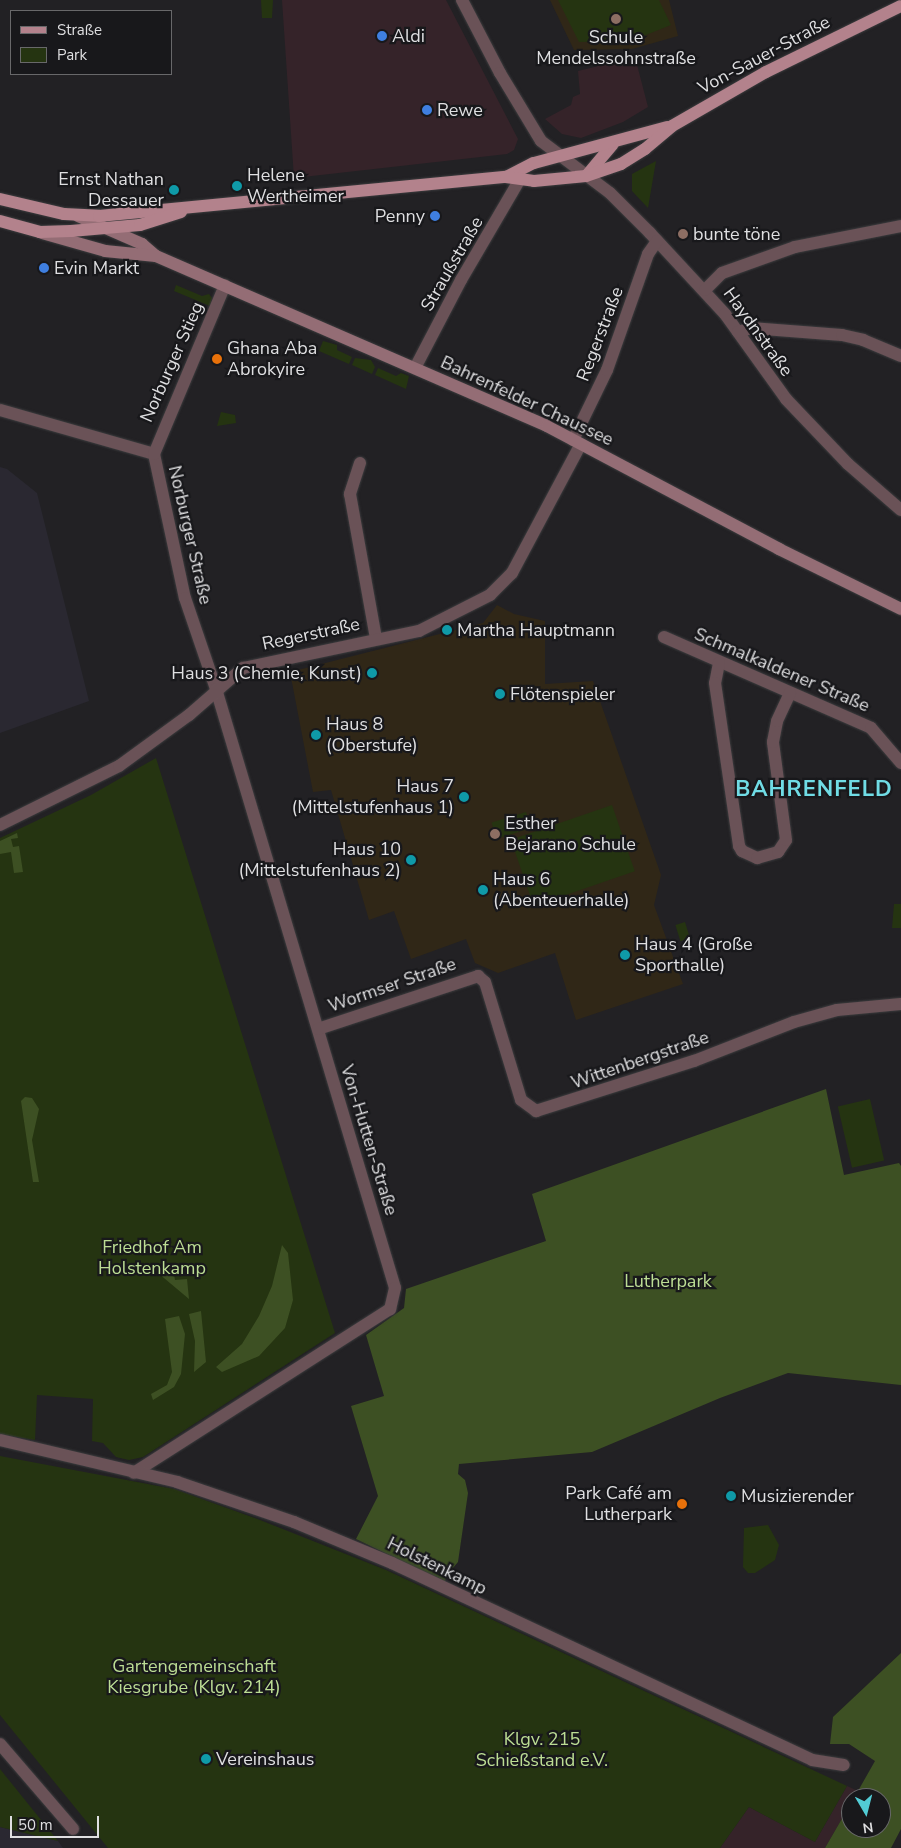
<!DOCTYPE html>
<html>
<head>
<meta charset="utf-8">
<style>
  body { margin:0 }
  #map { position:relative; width:901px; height:1848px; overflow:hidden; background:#222124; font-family:"Nunito Sans",sans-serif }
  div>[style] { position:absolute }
  .commercial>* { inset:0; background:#352329 }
  .built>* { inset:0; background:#2a2831 }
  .education>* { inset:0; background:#302717 }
  .green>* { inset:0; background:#253411; transform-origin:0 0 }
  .forest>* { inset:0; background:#3d5023 }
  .roads { filter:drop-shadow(0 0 1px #3c3c3e) drop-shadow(0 0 1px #3c3c3e) }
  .minor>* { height:12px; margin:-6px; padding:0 6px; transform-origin:6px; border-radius:6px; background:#6a5257 }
  .secondary>* { height:12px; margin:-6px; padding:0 6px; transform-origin:6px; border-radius:6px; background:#946d75 }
  .primary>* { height:12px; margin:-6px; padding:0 6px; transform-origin:6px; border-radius:6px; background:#b3828c }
  .dots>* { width:14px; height:14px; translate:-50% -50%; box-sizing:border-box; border:2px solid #18181b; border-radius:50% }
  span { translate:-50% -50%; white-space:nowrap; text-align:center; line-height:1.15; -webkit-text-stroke:4.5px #18181b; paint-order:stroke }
  .poi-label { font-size:18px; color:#dfdfe1 }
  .left { translate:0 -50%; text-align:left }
  .right { translate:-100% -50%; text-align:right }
  .street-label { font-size:18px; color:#dfdfe1 }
  .park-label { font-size:18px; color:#bcdd94 }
  .district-label { font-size:22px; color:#70dce5; font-weight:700; letter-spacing:1px }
  .legend { position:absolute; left:10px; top:10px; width:162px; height:65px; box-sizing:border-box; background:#18181b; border:1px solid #68686a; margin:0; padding:6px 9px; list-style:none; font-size:15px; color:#dfdfe1 }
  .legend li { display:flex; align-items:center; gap:10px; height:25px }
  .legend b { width:25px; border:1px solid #68686a }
  .north { position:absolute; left:841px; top:1788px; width:50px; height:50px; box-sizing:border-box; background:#18181b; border:1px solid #68686a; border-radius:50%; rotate:172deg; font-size:14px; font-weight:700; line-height:20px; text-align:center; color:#dfdfe1 }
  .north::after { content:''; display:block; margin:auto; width:18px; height:22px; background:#52ccd5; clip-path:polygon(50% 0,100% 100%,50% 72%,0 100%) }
  .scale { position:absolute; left:10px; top:1816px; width:89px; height:22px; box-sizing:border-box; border:2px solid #dfdfe1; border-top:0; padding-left:6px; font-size:15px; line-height:18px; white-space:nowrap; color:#dfdfe1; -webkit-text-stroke:4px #18181b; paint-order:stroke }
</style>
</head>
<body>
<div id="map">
  <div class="commercial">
    <div style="clip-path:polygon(282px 0,446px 0,518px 139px,514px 150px,507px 154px,294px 178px)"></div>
    <div style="clip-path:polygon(635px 57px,648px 107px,623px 122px,581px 138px,562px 134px,545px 119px,571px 105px,573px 97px,580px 94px,578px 71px)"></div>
    <div style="clip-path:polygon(847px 1786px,858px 1791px,825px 1848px,720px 1848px,749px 1807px,815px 1842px)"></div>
  </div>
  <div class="built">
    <div style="clip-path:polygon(0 467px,7px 469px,37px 493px,89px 701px,0 733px)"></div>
    <div style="clip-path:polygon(0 1827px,58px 1841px,63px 1848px,0 1848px)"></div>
  </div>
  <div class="education">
    <div style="clip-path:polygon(550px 0,669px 0,678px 36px,632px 49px,574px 50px)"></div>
    <div style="clip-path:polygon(497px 605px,514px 614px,545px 621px,545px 684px,593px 681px,661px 875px,654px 905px,683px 984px,576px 1020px,555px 953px,498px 973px,475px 963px,466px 939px,411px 959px,394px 911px,369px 920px,331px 790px,313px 792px,290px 672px,483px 623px)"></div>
  </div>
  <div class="green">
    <div style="clip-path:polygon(261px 0,273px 0,272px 18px,262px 18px)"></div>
    <div style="clip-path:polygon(558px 0,659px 0,671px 25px,631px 41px,579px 42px)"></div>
    <div style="clip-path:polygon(656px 161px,648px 208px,632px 191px,632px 174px)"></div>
    <div style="clip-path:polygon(176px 285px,202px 296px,209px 294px,212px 298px,210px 306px,174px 291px)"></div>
    <div style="clip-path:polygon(323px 341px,337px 345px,337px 350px,352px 357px,349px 364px,319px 351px)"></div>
    <div style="clip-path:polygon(355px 358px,371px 360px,375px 367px,372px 374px,352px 365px)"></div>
    <div style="clip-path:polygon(378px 368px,396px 376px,401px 373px,409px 376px,406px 389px,375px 375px)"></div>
    <div style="clip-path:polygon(221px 412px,235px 415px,236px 423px,217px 426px)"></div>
    <div style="clip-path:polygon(156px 758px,335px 1333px,143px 1457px,129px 1460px,116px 1457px,103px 1443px,92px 1441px,93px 1399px,37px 1395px,35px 1440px,0 1434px,0 838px,91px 795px)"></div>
    <div style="left:612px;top:805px;width:70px;height:107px;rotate:71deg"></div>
    <div style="left:526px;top:812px;width:17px;height:36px;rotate:73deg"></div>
    <div style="clip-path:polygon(894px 904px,901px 904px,901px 928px,892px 928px)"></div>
    <div style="left:685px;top:922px;width:17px;height:10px;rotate:73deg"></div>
    <div style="left:870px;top:1099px;width:63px;height:33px;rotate:77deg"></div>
    <div style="clip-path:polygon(0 1456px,174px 1489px,260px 1520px,386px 1570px,847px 1786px,815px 1842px,749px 1807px,720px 1848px,108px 1848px,0 1715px)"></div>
    <div style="clip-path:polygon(768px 1525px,779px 1545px,775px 1560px,755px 1573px,748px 1573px,743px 1567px,744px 1528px)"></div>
    <div style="clip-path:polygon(0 1769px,58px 1841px,0 1827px)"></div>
  </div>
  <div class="forest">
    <div style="clip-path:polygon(17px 833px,18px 838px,11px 839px,13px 847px,19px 846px,23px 872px,14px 873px,11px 852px,0 854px,0 841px)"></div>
    <div style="clip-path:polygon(826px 1089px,844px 1175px,899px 1163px,901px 1166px,901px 1385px,788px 1373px,720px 1398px,592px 1452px,459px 1464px,458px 1474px,465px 1480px,468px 1493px,458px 1562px,446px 1576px,445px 1582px,356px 1539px,378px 1496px,351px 1406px,384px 1396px,366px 1335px,404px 1308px,406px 1289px,546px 1241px,532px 1194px)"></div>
    <div style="clip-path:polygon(25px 1097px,32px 1098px,39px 1109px,32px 1140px,39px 1182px,33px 1182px,21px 1101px)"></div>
    <div style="clip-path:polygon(282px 1245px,288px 1253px,293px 1300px,285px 1328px,259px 1356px,222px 1372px,216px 1367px,242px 1344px,259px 1316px,272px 1286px)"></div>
    <div style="clip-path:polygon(172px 1264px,175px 1280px,187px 1279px,189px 1299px,152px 1268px)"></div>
    <div style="clip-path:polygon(201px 1311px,206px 1362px,194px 1372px,195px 1341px,189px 1314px)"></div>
    <div style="clip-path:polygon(179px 1316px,185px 1334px,181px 1374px,174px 1387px,153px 1400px,151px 1394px,167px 1385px,172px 1372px,165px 1319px)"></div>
    <div style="clip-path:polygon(901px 1653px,901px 1829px,891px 1848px,825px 1848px,851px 1803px,851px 1828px,881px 1828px,881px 1798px,854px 1798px,875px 1761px,849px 1744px,830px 1744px,833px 1717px)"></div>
  </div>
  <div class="roads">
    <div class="minor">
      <div style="left:462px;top:0;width:82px;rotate:62.5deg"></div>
      <div style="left:500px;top:73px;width:79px;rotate:58.9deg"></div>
      <div style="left:541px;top:141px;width:86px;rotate:37deg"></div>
      <div style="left:610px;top:193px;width:57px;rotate:45deg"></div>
      <div style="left:650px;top:233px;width:110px;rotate:47.2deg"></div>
      <div style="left:725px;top:314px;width:105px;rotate:54.3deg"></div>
      <div style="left:786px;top:399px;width:90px;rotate:46.4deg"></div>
      <div style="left:848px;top:464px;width:70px;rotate:41deg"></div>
      <div style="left:705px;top:290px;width:24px;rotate:-45deg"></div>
      <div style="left:722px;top:273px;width:77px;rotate:-19.6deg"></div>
      <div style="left:795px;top:247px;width:108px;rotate:-11.2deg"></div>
      <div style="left:738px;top:332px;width:14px;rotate:-17deg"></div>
      <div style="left:751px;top:328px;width:91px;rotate:4.4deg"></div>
      <div style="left:842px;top:335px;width:22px;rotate:13deg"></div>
      <div style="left:863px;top:340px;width:41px;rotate:22.8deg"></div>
      <div style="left:415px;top:368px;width:99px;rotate:-62.4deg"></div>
      <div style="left:461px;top:280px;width:117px;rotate:-59.7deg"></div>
      <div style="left:0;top:410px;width:160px;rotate:15.9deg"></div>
      <div style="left:154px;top:454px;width:147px;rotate:77.9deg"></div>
      <div style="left:185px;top:598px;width:96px;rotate:71.2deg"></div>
      <div style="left:216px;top:689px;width:625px;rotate:73.36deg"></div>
      <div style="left:395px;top:1288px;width:22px;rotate:103deg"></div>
      <div style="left:390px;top:1309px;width:304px;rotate:147.4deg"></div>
      <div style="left:573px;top:440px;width:78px;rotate:-64.1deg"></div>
      <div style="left:607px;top:370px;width:123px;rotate:-70.5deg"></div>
      <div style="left:648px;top:254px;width:16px;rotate:-55deg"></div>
      <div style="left:154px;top:454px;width:183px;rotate:-67.2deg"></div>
      <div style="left:360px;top:463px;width:33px;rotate:108deg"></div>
      <div style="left:350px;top:494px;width:147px;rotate:79.8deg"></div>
      <div style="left:664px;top:637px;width:226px;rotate:23.7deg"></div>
      <div style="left:871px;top:728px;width:46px;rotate:49.4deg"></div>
      <div style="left:719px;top:663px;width:20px;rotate:101deg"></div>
      <div style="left:715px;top:683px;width:165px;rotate:81.6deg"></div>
      <div style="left:739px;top:846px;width:6px;rotate:59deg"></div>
      <div style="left:742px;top:851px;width:17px;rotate:25deg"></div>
      <div style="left:757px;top:858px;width:22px;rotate:-16deg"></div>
      <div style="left:778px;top:852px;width:14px;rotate:-56deg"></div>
      <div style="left:786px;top:840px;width:99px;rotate:-97.6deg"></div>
      <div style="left:773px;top:742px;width:21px;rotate:-79deg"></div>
      <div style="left:777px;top:721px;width:31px;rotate:-65deg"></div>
      <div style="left:0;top:825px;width:133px;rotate:-26.4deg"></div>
      <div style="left:119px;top:766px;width:87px;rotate:-36.1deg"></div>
      <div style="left:189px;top:715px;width:72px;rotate:-41deg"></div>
      <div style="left:243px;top:668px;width:180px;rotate:-11.9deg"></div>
      <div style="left:419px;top:631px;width:80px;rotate:-26.9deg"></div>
      <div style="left:490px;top:595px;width:31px;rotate:-45deg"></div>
      <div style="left:512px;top:573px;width:146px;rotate:-61.9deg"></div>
      <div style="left:318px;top:1029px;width:169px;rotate:-18.3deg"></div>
      <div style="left:478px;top:976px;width:9px;rotate:41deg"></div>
      <div style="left:485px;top:982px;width:123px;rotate:73deg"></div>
      <div style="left:521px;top:1100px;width:19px;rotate:36deg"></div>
      <div style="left:536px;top:1111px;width:166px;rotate:-17.6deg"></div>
      <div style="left:694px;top:1061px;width:107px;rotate:-21.3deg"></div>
      <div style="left:794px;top:1022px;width:45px;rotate:-15.6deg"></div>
      <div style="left:837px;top:1010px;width:64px;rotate:-5.4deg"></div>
      <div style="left:0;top:1440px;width:182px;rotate:13.3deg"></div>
      <div style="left:177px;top:1482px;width:124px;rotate:18.9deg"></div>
      <div style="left:294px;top:1522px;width:106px;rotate:22.7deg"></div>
      <div style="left:392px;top:1563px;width:464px;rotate:25.1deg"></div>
      <div style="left:812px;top:1760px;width:32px;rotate:9deg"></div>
      <div style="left:0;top:1744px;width:112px;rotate:49.3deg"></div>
    </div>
    <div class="secondary">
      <div style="left:78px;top:216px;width:70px;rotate:23.6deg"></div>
      <div style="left:142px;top:244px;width:18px;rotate:41deg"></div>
      <div style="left:156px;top:256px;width:426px;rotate:23.5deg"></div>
      <div style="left:547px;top:426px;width:263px;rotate:27.9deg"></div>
      <div style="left:779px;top:549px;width:136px;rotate:26.2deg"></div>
      <div style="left:42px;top:233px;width:66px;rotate:15.9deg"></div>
      <div style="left:105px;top:251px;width:51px;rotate:5.6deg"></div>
    </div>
    <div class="primary">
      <div style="left:587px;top:175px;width:40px;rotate:-50deg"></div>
      <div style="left:506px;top:177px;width:31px;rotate:-27deg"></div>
      <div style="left:534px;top:163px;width:138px;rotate:-15.1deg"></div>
      <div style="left:0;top:199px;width:66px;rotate:13.2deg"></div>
      <div style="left:64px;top:214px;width:35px;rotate:3deg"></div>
      <div style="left:99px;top:216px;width:409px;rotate:-5.5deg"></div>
      <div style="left:506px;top:177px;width:28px;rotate:8deg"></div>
      <div style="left:534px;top:181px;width:52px;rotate:-5.5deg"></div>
      <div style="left:586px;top:176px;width:37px;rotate:-19deg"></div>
      <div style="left:621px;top:164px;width:28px;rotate:-32deg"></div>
      <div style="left:645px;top:149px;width:35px;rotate:-40deg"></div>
      <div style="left:672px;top:126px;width:108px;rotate:-29.9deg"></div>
      <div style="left:766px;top:72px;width:150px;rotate:-26.1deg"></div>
      <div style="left:0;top:221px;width:41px;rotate:15.4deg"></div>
      <div style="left:40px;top:232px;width:31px;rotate:-2deg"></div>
      <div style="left:71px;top:231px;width:69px;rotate:-5deg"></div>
      <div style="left:140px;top:225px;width:43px;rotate:-17.6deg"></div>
    </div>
  </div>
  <div class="dots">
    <div style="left:616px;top:19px;background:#8d6e63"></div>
    <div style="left:382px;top:36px;background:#3f7fe0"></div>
    <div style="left:427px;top:110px;background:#3f7fe0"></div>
    <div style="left:237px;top:186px;background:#0f9aa8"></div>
    <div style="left:174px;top:190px;background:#0f9aa8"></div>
    <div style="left:435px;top:216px;background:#3f7fe0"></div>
    <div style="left:683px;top:234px;background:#8d6e63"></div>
    <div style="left:44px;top:268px;background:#3f7fe0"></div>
    <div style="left:217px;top:359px;background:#e8710a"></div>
    <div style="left:447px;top:630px;background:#0f9aa8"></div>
    <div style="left:372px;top:673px;background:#0f9aa8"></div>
    <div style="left:500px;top:694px;background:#0f9aa8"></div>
    <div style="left:316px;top:735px;background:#0f9aa8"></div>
    <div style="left:464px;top:797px;background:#0f9aa8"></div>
    <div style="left:495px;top:834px;background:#8d6e63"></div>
    <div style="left:411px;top:860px;background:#0f9aa8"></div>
    <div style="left:483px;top:890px;background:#0f9aa8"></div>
    <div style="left:625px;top:955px;background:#0f9aa8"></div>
    <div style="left:731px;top:1496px;background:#0f9aa8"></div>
    <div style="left:682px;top:1504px;background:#e8710a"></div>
    <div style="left:206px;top:1759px;background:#0f9aa8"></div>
  </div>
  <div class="poi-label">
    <span class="left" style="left:392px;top:36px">Aldi</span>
    <span style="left:616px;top:48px">Schule<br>Mendelssohnstraße</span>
    <span class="left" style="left:437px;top:110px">Rewe</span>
    <span class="left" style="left:247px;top:186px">Helene<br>Wertheimer</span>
    <span class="right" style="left:164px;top:190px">Ernst Nathan<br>Dessauer</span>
    <span class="right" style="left:425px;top:216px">Penny</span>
    <span class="left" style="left:693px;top:234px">bunte töne</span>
    <span class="left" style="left:54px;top:268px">Evin Markt</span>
    <span class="left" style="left:227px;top:359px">Ghana Aba<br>Abrokyire</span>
    <span class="left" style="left:457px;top:630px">Martha Hauptmann</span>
    <span class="right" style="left:362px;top:673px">Haus 3 (Chemie, Kunst)</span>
    <span class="left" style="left:510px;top:694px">Flötenspieler</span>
    <span class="left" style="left:326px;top:735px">Haus 8<br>(Oberstufe)</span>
    <span class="right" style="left:454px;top:797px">Haus 7<br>(Mittelstufenhaus 1)</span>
    <span class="left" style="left:505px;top:834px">Esther<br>Bejarano Schule</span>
    <span class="right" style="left:401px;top:860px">Haus 10<br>(Mittelstufenhaus 2)</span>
    <span class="left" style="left:493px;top:890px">Haus 6<br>(Abenteuerhalle)</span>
    <span class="left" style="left:635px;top:955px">Haus 4 (Große<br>Sporthalle)</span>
    <span class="right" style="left:672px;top:1504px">Park Café am<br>Lutherpark</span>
    <span class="left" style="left:741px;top:1496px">Musizierender</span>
    <span class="left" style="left:216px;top:1759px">Vereinshaus</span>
  </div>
  <div class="street-label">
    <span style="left:764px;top:55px;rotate:-28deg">Von-Sauer-Straße</span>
    <span style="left:452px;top:264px;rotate:-60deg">Straußstraße</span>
    <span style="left:758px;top:332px;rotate:54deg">Haydnstraße</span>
    <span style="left:600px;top:334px;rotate:-69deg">Regerstraße</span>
    <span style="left:172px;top:362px;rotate:-66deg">Norburger Stieg</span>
    <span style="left:527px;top:401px;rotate:25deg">Bahrenfelder Chaussee</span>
    <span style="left:190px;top:535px;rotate:77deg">Norburger Straße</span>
    <span style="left:311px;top:634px;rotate:-12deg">Regerstraße</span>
    <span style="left:782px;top:670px;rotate:23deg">Schmalkaldener Straße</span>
    <span style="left:392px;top:985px;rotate:-19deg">Wormser Straße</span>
    <span style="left:640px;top:1060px;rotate:-19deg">Wittenbergstraße</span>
    <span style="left:369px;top:1140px;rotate:73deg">Von-Hutten-Straße</span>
    <span style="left:437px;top:1566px;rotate:26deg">Holstenkamp</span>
  </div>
  <div class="park-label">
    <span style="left:152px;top:1258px">Friedhof Am<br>Holstenkamp</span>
    <span style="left:668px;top:1281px">Lutherpark</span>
    <span style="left:194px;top:1677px">Gartengemeinschaft<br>Kiesgrube (Klgv. 214)</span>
    <span style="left:542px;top:1750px">Klgv. 215<br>Schießstand e.V.</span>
  </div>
  <div class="district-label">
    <span style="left:814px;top:790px">BAHRENFELD</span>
  </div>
  <ul class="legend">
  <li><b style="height:6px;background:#b3828c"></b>Straße</li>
  <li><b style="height:14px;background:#253411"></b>Park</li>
  </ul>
  <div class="north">N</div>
  <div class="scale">50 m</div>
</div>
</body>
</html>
